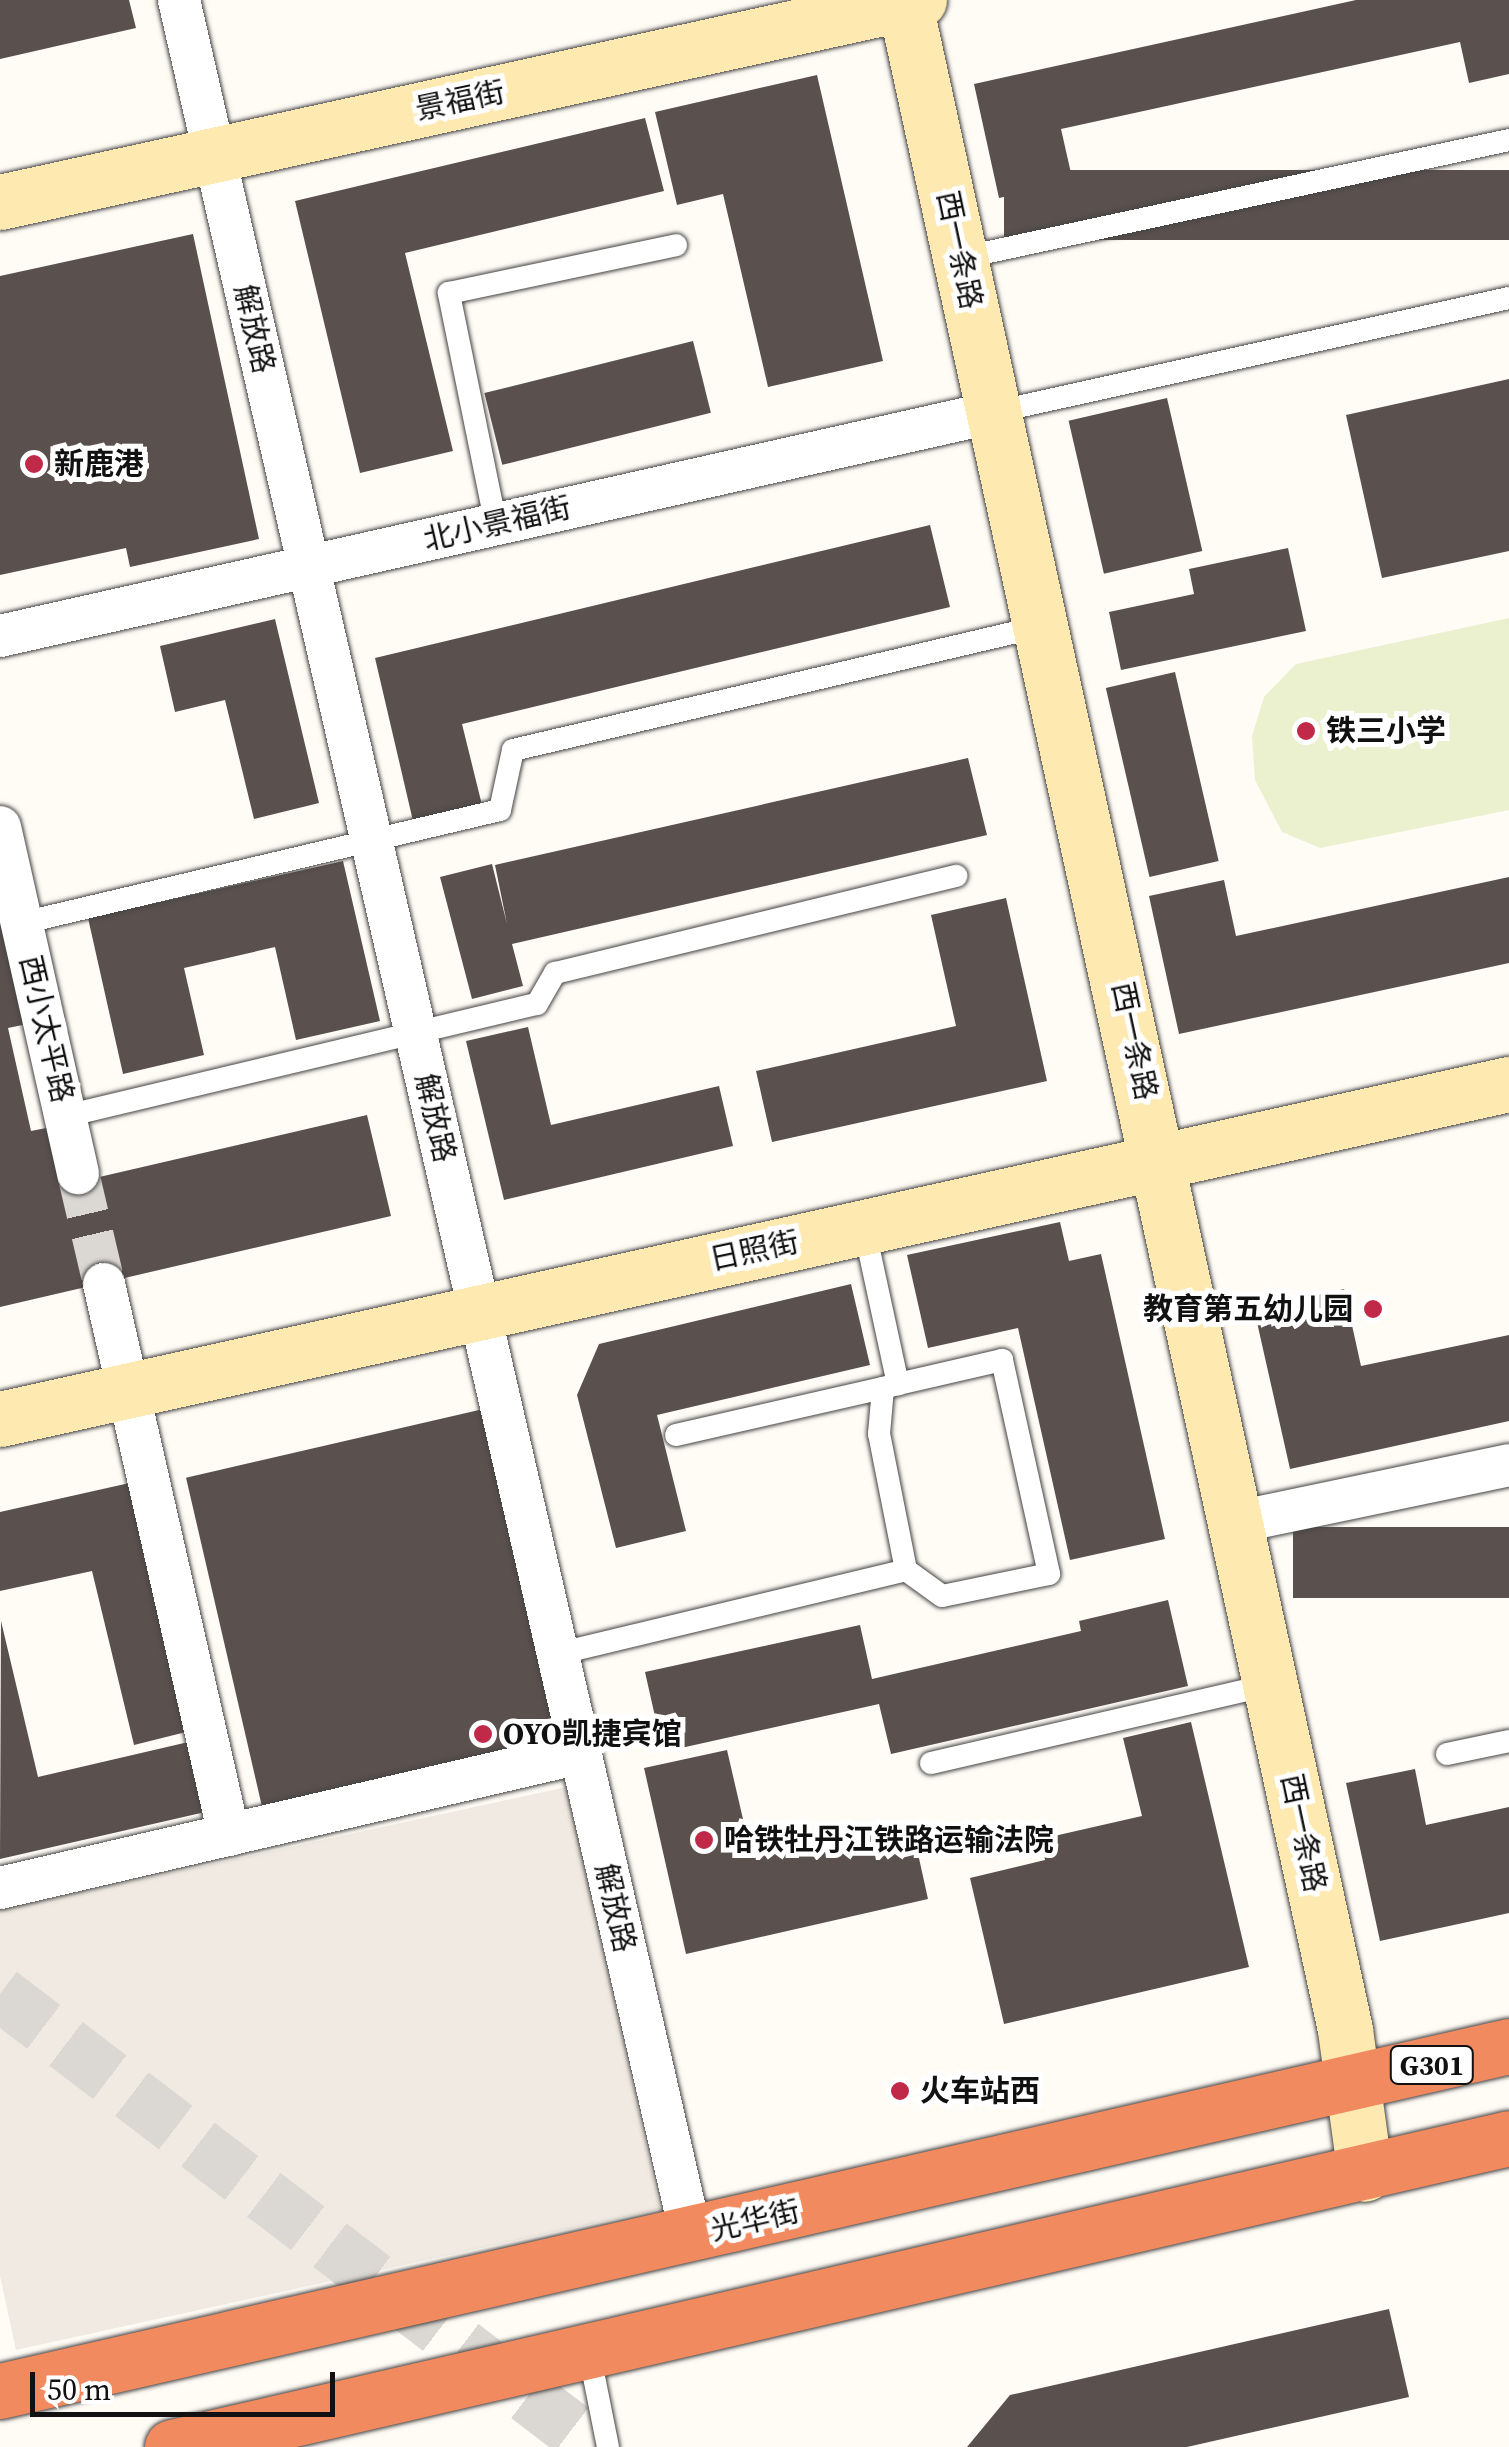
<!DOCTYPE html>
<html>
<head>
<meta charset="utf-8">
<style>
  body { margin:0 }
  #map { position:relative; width:1509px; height:2447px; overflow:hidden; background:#fffbf5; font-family:"Source Serif 4","Noto Sans SC",serif }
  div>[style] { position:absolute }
  .pitch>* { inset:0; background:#ebf1cf }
  .plaza>* { inset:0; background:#f1eae2 }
  .building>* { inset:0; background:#5a504d; transform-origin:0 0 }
  .street-tunnel>* { height:42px; margin-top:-21px; transform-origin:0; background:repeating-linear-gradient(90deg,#dbd8d3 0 42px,transparent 0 63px) }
  .secondary-tunnel>* { height:55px; margin-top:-27.5px; transform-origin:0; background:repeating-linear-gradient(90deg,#dbd8d3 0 55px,transparent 0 83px) }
  .roads { filter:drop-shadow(0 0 2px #444) drop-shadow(0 0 2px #444) }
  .lane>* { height:22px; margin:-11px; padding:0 11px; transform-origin:11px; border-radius:11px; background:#fff }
  .street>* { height:42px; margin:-21px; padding:0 21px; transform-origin:21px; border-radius:21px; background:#fff }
  .secondary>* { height:55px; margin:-27.5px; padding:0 27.5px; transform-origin:27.5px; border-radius:27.5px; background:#fee9b1 }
  .highway>* { height:55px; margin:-27.5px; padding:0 27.5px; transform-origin:27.5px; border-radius:27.5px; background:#f28a5f }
  .dots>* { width:28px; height:28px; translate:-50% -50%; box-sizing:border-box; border:5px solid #fff; border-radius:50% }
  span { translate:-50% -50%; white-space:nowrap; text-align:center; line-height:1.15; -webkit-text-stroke:10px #fff; paint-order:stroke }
  .shield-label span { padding:2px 8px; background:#fff; border:2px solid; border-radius:8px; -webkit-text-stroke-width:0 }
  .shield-label { font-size:28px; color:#111; font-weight:700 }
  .street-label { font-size:30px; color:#111 }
  .poi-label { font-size:30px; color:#111; font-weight:700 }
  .left { translate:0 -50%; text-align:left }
  .right { translate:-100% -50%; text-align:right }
  .scale { position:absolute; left:30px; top:2372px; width:305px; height:45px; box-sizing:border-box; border:5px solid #111; border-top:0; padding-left:12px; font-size:30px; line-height:35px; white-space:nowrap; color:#111; -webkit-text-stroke:8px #fff; paint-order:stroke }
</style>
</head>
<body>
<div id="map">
  <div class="pitch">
    <div style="clip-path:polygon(1509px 618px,1509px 810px,1320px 848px,1282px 832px,1255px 780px,1252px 736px,1264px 697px,1296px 664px)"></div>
  </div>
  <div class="plaza">
    <div style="clip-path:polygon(567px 1787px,660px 2209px,16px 2350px,0 2276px,0 1910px)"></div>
  </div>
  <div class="building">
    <div style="clip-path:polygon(0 0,129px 0,136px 28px,0 59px)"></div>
    <div style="clip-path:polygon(1356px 0,1509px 0,1509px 74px,1469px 83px,1460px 42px,1061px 129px,1073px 182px,999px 198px,974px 84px)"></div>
    <div style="clip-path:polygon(817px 75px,883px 361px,768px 387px,723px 194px,677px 205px,655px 112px)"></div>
    <div style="clip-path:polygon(645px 118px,664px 191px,405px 253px,453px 451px,360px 473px,295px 201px)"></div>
    <div style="left:1509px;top:170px;width:70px;height:505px;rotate:90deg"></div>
    <div style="clip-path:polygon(193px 234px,259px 539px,130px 567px,126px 548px,0 575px,0 276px)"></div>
    <div style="left:693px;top:341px;width:74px;height:215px;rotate:76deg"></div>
    <div style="clip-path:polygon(1509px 379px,1509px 551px,1382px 578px,1346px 415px)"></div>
    <div style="left:1167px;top:398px;width:157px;height:101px;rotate:77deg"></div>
    <div style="clip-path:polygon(930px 525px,950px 607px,462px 724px,482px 805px,413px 821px,375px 658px)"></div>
    <div style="clip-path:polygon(1288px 548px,1306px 631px,1121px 670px,1109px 612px,1194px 594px,1189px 569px)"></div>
    <div style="clip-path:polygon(275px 619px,319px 803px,254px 819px,225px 700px,175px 712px,160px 646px)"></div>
    <div style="left:1175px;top:672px;width:194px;height:71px;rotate:77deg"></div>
    <div style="clip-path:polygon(968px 758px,987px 835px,512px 944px,523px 986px,472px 999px,440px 877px,492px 864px,507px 924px,495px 865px)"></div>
    <div style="clip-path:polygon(343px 861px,380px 1021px,296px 1040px,275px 947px,184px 968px,204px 1055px,123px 1074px,88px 918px)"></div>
    <div style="clip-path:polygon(1509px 877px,1509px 963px,1179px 1034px,1149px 896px,1224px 880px,1236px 936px)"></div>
    <div style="clip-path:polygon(0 885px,32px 1023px,8px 1028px,31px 1131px,56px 1126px,69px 1184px,367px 1115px,391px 1216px,0 1307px)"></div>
    <div style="clip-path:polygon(1006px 898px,1047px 1081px,772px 1142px,756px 1071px,956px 1026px,931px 915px)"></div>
    <div style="clip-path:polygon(528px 1027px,551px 1125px,719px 1086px,733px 1146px,504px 1200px,466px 1041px)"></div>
    <div style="clip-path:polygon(1060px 1222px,1069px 1261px,1101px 1254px,1165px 1539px,1070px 1560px,1018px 1328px,928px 1348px,907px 1255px)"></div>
    <div style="clip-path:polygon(851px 1284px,870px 1365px,657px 1415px,686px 1531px,616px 1548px,577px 1395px,599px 1344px)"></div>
    <div style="clip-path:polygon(1344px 1289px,1361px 1366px,1509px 1335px,1509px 1421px,1290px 1469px,1254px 1309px)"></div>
    <div style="left:492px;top:1407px;width:340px;height:314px;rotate:77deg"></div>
    <div style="clip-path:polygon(134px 1482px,194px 1730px,134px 1745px,92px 1571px,0 1591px,0 1512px)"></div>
    <div style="left:1509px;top:1527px;width:71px;height:216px;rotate:90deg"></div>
    <div style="clip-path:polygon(1168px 1600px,1188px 1686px,891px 1754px,879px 1704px,663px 1752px,645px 1672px,860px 1625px,872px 1679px,1081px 1631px,1079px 1621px)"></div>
    <div style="clip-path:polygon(1px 1621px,38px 1777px,197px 1740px,214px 1810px,0 1859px)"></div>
    <div style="clip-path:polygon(1191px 1722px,1249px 1967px,1004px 2024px,970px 1878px,1045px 1860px,1041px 1839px,1142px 1816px,1123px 1738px)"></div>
    <div style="clip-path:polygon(727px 1750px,752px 1858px,911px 1822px,928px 1899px,686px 1954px,644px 1768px)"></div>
    <div style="clip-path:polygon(1415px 1769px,1426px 1825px,1509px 1807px,1509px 1913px,1380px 1941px,1346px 1783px)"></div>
    <div style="clip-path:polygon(1389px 2309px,1409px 2397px,1187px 2447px,967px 2447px,1010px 2395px)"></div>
  </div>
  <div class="street-tunnel">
    <div style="left:78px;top:1173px;width:114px;rotate:76.8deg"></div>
  </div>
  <div class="secondary-tunnel">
    <div style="left:0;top:1993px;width:748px;rotate:37.34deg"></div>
  </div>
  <div class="roads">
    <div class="lane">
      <div style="left:961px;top:258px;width:561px;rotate:-12.15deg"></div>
      <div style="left:995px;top:412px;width:526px;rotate:-12.51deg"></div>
      <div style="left:496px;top:525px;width:237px;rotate:-101.5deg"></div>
      <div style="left:449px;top:293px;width:232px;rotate:-11.9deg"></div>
      <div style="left:22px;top:923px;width:491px;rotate:-13.3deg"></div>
      <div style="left:500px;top:810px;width:61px;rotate:-77.8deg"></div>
      <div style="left:513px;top:750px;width:543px;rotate:-13.19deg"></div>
      <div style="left:66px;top:1116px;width:484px;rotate:-13.4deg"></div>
      <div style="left:537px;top:1004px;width:36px;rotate:-60deg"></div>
      <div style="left:555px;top:973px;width:413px;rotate:-13.6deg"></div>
      <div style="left:864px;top:1227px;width:161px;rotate:77.8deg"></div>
      <div style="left:676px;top:1435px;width:212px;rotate:-12.8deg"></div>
      <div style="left:883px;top:1388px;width:16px;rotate:-15deg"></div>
      <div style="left:898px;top:1384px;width:107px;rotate:-13deg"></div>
      <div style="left:1002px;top:1360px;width:219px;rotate:77.6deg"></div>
      <div style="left:1049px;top:1574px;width:109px;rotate:168.4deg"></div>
      <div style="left:942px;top:1596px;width:44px;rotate:-144.2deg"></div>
      <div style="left:906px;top:1570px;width:139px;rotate:-101.2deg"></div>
      <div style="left:879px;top:1434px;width:46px;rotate:-85deg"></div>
      <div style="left:557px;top:1654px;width:359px;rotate:-13.5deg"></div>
      <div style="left:1447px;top:1754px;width:63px;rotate:-11.8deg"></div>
      <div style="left:931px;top:1763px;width:350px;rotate:-13deg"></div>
      <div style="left:589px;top:2352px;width:97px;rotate:78.7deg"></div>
    </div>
    <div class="street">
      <div style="left:179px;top:0;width:2294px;rotate:77.1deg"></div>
      <div style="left:0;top:636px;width:1020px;rotate:-12.69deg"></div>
      <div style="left:0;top:827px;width:355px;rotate:77.3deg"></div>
      <div style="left:104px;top:1284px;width:565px;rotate:77.22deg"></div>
      <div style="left:1237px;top:1522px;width:278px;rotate:-11.8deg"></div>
      <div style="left:0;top:1888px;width:596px;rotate:-13.1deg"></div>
    </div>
    <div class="secondary">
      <div style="left:904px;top:0;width:2077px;rotate:77.74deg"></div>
      <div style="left:1345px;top:2030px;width:145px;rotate:82.1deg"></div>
      <div style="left:0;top:202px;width:941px;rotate:-12.4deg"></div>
      <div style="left:0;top:1419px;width:1546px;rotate:-12.52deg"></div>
    </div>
    <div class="highway">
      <div style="left:0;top:2391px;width:1548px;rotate:-12.88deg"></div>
      <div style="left:172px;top:2447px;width:1372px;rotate:-13.01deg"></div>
    </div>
  </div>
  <div class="dots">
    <div style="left:34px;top:464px;background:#c12949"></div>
    <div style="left:1306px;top:731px;background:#c12949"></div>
    <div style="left:1373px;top:1309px;background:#c12949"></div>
    <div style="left:483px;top:1734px;background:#c12949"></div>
    <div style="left:704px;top:1840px;background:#c12949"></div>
    <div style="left:900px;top:2091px;background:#c12949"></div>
  </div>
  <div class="shield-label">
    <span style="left:1432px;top:2065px">G301</span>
  </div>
  <div class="street-label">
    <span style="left:460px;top:101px;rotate:-12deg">景福街</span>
    <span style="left:959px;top:250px;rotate:78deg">西一条路</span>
    <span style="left:254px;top:329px;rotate:77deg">解放路</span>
    <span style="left:497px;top:524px;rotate:-13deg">北小景福街</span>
    <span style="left:46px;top:1029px;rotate:77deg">西小太平路</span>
    <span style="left:1134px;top:1041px;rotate:78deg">西一条路</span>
    <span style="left:435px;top:1118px;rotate:77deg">解放路</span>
    <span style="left:754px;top:1251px;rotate:-12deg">日照街</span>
    <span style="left:1303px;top:1833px;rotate:78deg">西一条路</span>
    <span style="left:615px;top:1908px;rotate:77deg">解放路</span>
    <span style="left:755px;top:2221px;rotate:-13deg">光华街</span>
  </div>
  <div class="poi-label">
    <span class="left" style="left:54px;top:464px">新鹿港</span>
    <span class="left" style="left:1326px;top:731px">铁三小学</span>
    <span class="right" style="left:1353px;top:1309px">教育第五幼儿园</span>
    <span class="left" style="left:503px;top:1734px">OYO凯捷宾馆</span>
    <span class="left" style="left:724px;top:1840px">哈铁牡丹江铁路运输法院</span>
    <span class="left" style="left:920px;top:2091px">火车站西</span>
  </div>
  <div class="scale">50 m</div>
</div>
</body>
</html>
